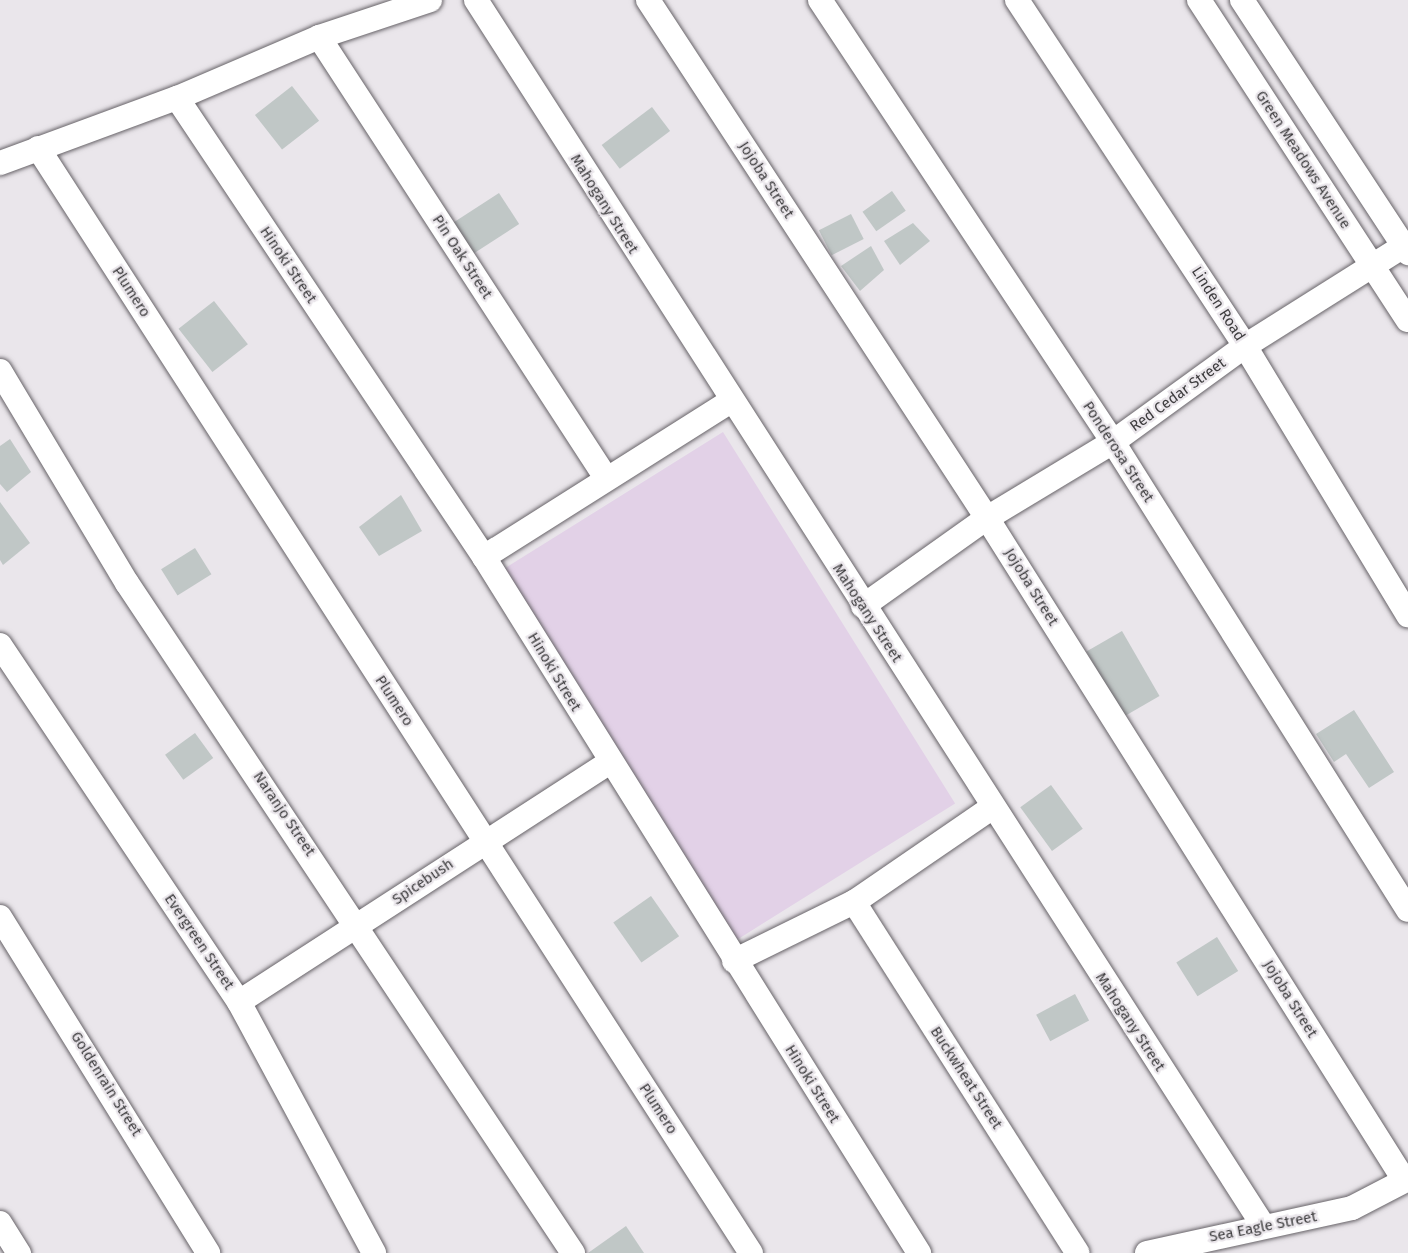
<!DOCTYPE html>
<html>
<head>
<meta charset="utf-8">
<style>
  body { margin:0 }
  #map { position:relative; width:1408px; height:1253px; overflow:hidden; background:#eae6eb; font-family:"Fira Sans",sans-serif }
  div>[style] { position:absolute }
  .green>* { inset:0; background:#e2d1e7; transform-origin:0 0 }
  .building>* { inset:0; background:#c0c7c6; transform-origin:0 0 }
  .roads { filter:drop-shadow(0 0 2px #676368) drop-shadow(0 0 2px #676368) }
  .minor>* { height:24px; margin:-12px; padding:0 12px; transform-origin:12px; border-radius:12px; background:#fff }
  span { translate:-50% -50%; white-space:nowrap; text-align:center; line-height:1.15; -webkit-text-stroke:4.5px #eae6eb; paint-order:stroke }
  .street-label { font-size:15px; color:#3d3c3e }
</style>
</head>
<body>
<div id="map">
  <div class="green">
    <div style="left:723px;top:432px;width:438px;height:258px;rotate:58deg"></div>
  </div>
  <div class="building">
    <div style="left:292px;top:86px;width:44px;height:47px;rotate:52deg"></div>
    <div style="left:652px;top:107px;width:30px;height:63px;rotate:53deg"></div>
    <div style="left:892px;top:191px;width:24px;height:36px;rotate:55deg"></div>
    <div style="left:499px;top:193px;width:37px;height:57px;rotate:57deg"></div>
    <div style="left:851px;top:214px;width:28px;height:36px;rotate:63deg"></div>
    <div style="clip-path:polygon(913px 223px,930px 241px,900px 265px,884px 241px)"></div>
    <div style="clip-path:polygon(871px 246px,884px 270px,860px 291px,841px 266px)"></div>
    <div style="left:214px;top:301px;width:55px;height:45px;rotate:52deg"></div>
    <div style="clip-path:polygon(10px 439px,31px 472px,7px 492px,0 484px,0 446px)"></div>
    <div style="clip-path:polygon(401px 495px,422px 531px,379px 556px,359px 527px)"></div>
    <div style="clip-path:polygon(0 502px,30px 543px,3px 565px,0 560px)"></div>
    <div style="left:195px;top:548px;width:31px;height:40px;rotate:58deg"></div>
    <div style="left:1122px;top:631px;width:75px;height:41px;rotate:60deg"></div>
    <div style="clip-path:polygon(1354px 710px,1394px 772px,1369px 788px,1346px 754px,1334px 762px,1316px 734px)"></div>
    <div style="left:195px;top:733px;width:31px;height:37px;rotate:54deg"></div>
    <div style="left:1051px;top:785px;width:54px;height:38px;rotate:54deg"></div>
    <div style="left:651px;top:896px;width:49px;height:46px;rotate:55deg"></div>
    <div style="left:1217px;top:937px;width:40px;height:48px;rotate:58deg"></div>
    <div style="left:1075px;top:994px;width:30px;height:44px;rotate:62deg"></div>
    <div style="clip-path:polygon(626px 1226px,644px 1253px,588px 1253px)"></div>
  </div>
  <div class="roads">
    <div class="minor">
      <div style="left:476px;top:0;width:1455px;rotate:57.29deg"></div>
      <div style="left:648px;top:0;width:619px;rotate:56.8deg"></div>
      <div style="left:987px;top:518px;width:782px;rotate:57.79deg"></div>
      <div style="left:820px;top:0;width:530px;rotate:56.46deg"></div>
      <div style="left:1113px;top:442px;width:553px;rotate:57.78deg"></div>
      <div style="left:1017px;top:0;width:414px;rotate:56.6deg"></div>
      <div style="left:1245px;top:346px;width:315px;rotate:58.8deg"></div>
      <div style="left:1199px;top:0;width:382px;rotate:56.9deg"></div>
      <div style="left:1242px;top:0;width:303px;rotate:56.7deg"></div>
      <div style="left:319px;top:37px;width:526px;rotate:56.94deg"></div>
      <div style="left:177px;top:98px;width:552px;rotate:56.22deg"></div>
      <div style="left:484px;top:557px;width:821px;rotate:57.99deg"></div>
      <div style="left:38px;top:148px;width:1315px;rotate:57.17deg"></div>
      <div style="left:0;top:163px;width:189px;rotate:-20.2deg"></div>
      <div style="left:177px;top:98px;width:155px;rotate:-23.2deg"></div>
      <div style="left:319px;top:37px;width:117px;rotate:-18.4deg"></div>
      <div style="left:0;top:371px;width:247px;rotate:59.1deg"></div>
      <div style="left:127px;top:583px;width:805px;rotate:56.35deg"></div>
      <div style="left:484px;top:557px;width:290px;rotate:-32.3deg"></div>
      <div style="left:863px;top:606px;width:152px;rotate:-35.4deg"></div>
      <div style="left:987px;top:518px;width:147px;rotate:-31.1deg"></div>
      <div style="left:1113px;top:442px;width:163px;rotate:-36deg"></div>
      <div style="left:1245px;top:346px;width:188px;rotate:-32.2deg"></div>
      <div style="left:0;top:645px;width:430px;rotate:56.2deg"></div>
      <div style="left:239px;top:1002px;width:285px;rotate:61.7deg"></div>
      <div style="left:854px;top:902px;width:416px;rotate:57.5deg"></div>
      <div style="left:0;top:917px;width:395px;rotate:58.2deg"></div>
      <div style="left:734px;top:961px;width:134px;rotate:-26.2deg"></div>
      <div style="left:854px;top:902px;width:165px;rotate:-34.4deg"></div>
      <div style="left:239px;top:1002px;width:440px;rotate:-32.9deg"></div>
      <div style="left:0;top:1223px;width:36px;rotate:58deg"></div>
      <div style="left:1147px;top:1253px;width:210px;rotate:-12.4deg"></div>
      <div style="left:1352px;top:1208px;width:63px;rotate:-27.4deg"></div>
    </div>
  </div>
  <div class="street-label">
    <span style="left:1303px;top:160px;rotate:57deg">Green Meadows Avenue</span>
    <span style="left:766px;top:180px;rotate:57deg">Jojoba Street</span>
    <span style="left:604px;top:204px;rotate:58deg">Mahogany Street</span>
    <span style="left:462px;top:257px;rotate:57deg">Pin Oak Street</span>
    <span style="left:288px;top:265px;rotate:56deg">Hinoki Street</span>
    <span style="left:131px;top:292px;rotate:57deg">Plumero</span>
    <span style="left:1218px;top:304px;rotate:57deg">Linden Road</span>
    <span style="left:1178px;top:395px;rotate:-36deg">Red Cedar Street</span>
    <span style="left:1118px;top:452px;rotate:57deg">Ponderosa Street</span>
    <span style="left:1031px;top:587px;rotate:58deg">Jojoba Street</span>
    <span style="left:867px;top:613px;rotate:57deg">Mahogany Street</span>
    <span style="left:554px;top:672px;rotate:59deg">Hinoki Street</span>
    <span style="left:394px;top:701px;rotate:57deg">Plumero</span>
    <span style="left:284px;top:814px;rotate:56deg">Naranjo Street</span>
    <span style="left:423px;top:882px;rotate:-34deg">Spicebush</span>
    <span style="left:199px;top:942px;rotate:56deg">Evergreen Street</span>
    <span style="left:1290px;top:999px;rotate:58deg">Jojoba Street</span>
    <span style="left:1130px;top:1022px;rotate:57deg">Mahogany Street</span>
    <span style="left:966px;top:1078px;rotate:57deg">Buckwheat Street</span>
    <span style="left:106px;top:1084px;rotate:58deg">Goldenrain Street</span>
    <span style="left:812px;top:1084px;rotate:58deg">Hinoki Street</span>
    <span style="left:658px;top:1109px;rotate:57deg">Plumero</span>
    <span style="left:1263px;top:1227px;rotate:-11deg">Sea Eagle Street</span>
  </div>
</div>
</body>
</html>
